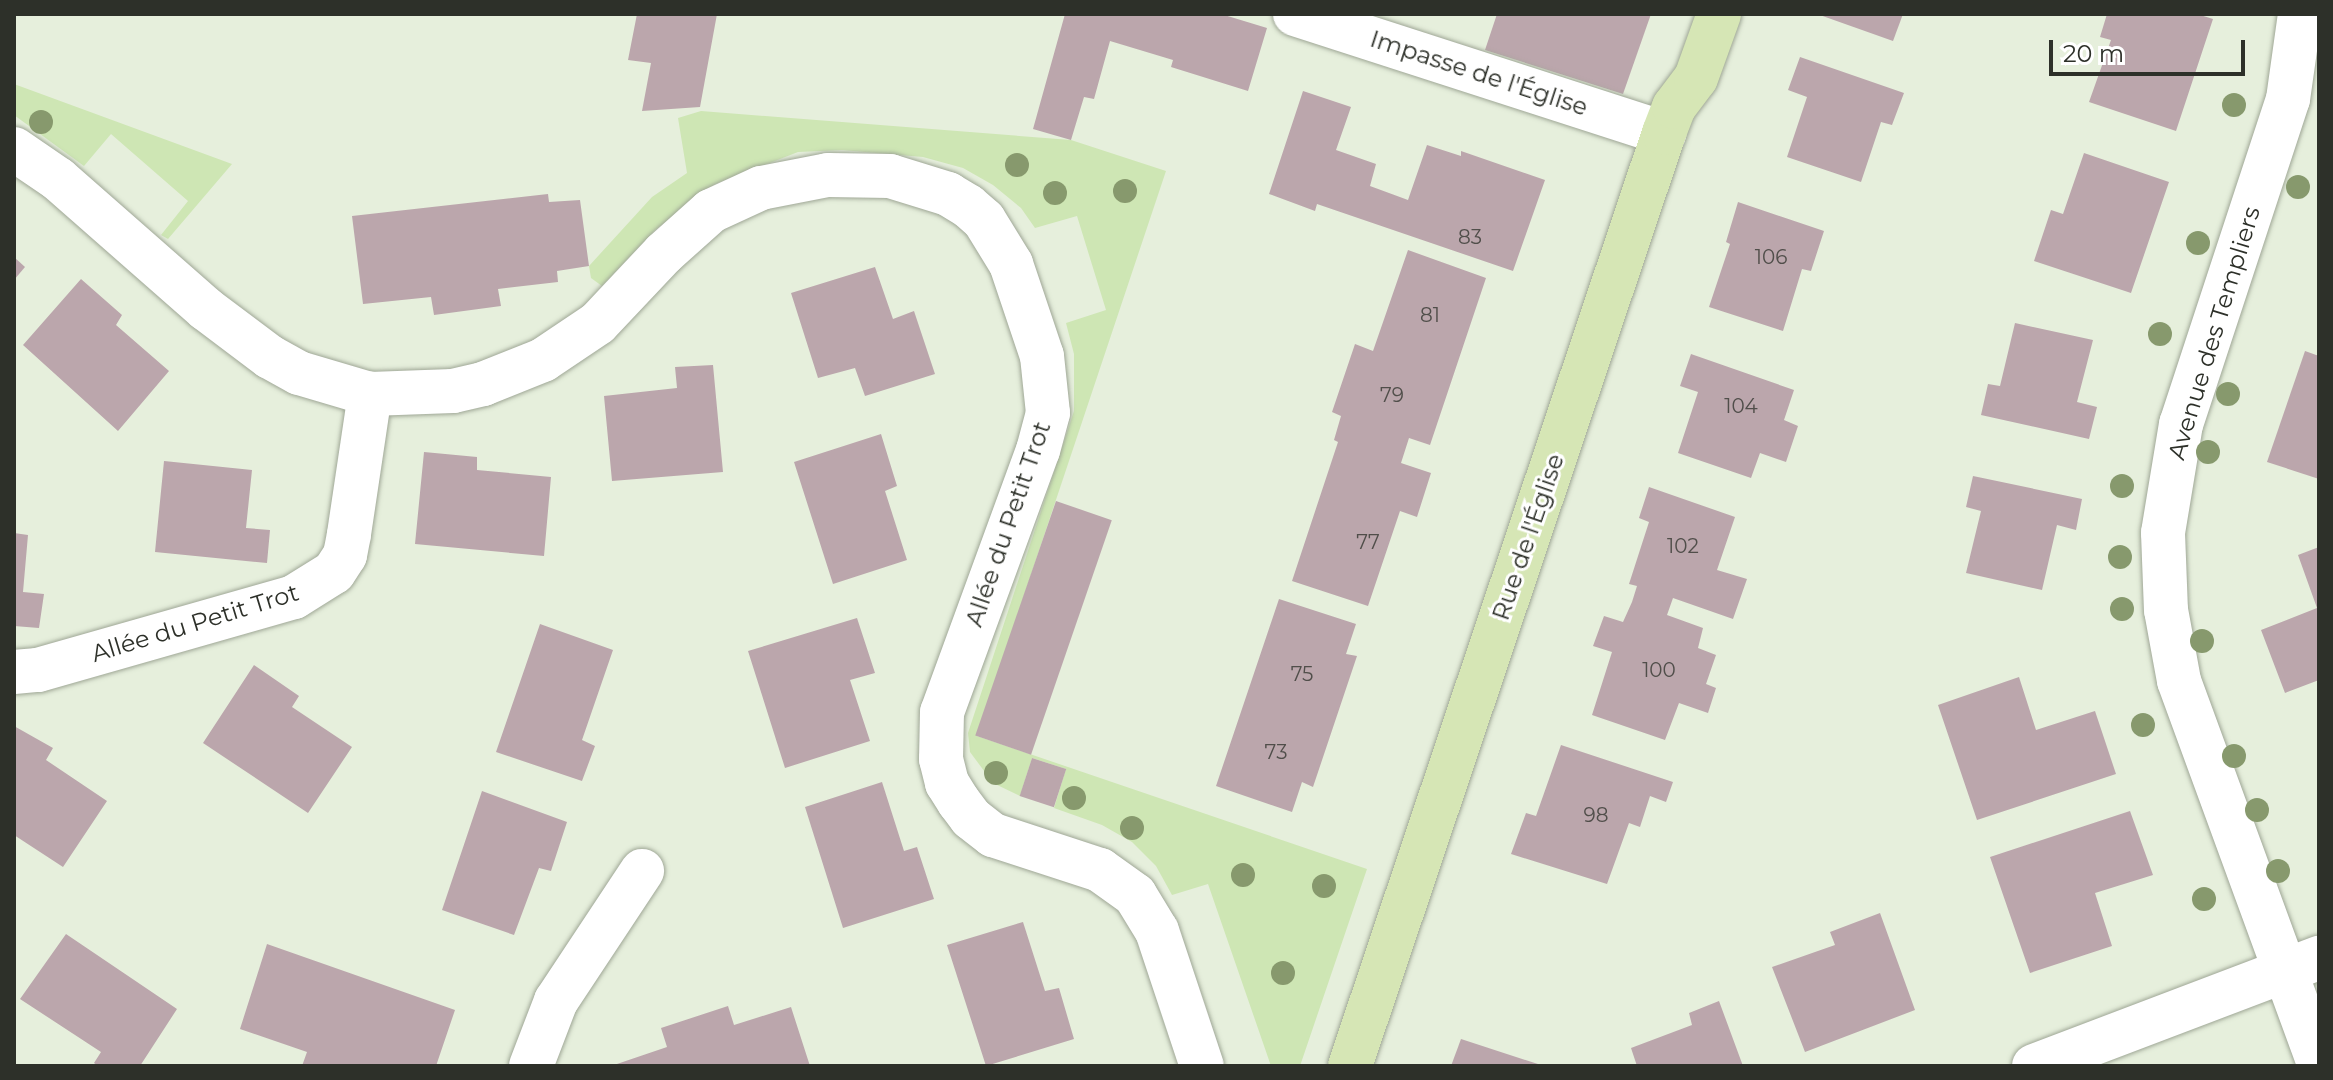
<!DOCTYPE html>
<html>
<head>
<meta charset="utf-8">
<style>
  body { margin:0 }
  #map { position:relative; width:2333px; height:1080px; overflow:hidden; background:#e6efdc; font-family:Montserrat,sans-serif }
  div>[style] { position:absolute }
  .green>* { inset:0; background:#cee6b4 }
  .building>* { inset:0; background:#bba6ac; transform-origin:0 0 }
  .roads { filter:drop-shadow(0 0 2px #9fa796) drop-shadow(0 0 2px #9fa796) }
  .street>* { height:44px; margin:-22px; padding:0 22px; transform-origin:22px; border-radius:22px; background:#fff }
  .secondary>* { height:44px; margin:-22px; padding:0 22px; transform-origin:22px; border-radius:22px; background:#d6e6b5 }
  .trees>* { width:24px; height:24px; margin:-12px; border-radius:50%; background:#87996d }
  span { translate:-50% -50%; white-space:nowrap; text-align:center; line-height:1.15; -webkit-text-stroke:6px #fff; paint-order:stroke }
  .number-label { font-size:20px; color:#504e4a }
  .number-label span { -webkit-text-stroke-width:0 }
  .street-label { font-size:24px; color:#2d3029 }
  .frame { position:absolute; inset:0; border:16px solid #2d3029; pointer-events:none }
  .scale { position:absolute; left:2049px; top:40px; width:196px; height:36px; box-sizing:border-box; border:4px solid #2d3029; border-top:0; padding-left:10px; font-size:24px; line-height:28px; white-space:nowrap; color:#2d3029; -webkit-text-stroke:6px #fff; paint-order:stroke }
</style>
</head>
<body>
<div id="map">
  <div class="green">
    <div style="clip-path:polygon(14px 84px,232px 164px,168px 239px,161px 235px,188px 201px,111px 134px,84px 166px,14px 115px)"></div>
    <div style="clip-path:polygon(701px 111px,1071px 140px,1166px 171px,977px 736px,1367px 869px,1300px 1066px,1271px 1066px,1208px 884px,1172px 895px,1156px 866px,1132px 842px,1102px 825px,1054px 808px,1066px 769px,1032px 758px,1020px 796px,993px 783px,970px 752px,968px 733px,1074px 411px,1074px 354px,1066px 323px,1106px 310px,1077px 216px,1035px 228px,1021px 208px,993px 185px,963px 168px,923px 157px,842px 150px,798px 152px,715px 184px,655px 230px,602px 286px,591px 278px,589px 266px,652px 197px,687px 173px,678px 118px)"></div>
  </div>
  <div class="building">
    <div style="clip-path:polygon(637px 14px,717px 14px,700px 107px,642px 111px,651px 63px,628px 60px)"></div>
    <div style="clip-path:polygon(1065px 14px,1221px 14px,1267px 28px,1248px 91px,1171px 67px,1173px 60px,1110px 41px,1094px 99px,1084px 97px,1071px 140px,1033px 129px)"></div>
    <div style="clip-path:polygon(1497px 14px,1651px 14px,1623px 94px,1485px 50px)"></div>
    <div style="clip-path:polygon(1817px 14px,1903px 14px,1893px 41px)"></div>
    <div style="clip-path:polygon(2107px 14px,2197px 14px,2213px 19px,2176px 131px,2089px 102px,2111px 40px,2100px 37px)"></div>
    <div style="clip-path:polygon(1800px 57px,1904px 93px,1892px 125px,1881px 122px,1861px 182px,1787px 157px,1807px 97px,1788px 90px)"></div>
    <div style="clip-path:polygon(1303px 91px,1351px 107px,1336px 150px,1376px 164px,1370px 186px,1408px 200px,1427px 145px,1461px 156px,1461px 151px,1545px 180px,1513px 271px,1317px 204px,1315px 211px,1269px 194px)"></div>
    <div style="clip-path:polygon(2084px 153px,2169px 182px,2131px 293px,2034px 261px,2051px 210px,2063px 214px)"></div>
    <div style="clip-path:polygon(548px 194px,549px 202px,580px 200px,589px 266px,557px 271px,558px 282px,498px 289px,501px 306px,434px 315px,431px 297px,363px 304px,352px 216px)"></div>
    <div style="clip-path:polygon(1738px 202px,1824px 231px,1811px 271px,1802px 269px,1783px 331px,1709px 307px,1730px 244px,1726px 242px)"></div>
    <div style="clip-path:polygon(1408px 250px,1486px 278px,1430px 445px,1409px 438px,1401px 463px,1431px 473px,1417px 517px,1400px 511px,1368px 606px,1292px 581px,1338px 442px,1334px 440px,1341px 416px,1332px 412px,1355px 344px,1373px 351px)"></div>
    <div style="clip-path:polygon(14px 257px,25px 267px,14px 280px)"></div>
    <div style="clip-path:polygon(875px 267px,893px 319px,914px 311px,935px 374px,865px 396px,855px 368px,818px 378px,791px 293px)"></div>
    <div style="clip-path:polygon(81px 279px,122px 315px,116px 325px,169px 371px,118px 431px,23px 345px)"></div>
    <div style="clip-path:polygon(2015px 323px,2093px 340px,2077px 402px,2097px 407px,2089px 439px,1981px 415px,1988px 384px,2000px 386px)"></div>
    <div style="clip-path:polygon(2305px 351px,2319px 356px,2319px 479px,2267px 462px)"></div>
    <div style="clip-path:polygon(1691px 354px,1794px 390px,1784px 420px,1798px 426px,1786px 462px,1760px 453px,1751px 478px,1678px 453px,1698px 392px,1680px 386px)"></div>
    <div style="clip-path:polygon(713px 365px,723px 472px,612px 481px,604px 396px,677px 388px,675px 367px)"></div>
    <div style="clip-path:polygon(881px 434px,897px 486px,885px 491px,907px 560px,833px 584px,794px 462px)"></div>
    <div style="clip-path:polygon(424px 452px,477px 457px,477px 470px,551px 477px,544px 556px,415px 544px)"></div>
    <div style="clip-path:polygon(164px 461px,252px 470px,246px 528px,270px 530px,267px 563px,155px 552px)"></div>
    <div style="clip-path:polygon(1973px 476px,2082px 499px,2076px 530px,2057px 525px,2042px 590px,1966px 573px,1981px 511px,1966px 507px)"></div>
    <div style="clip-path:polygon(1649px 487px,1735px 517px,1717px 570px,1747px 579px,1733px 619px,1673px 598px,1667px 615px,1703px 628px,1698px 648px,1716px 655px,1706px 684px,1716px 688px,1708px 713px,1679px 703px,1665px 740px,1592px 715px,1612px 652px,1593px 646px,1604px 616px,1623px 622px,1632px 602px,1637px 586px,1629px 584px,1649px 522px,1639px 518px)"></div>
    <div style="left:1056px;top:501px;width:59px;height:248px;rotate:19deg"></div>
    <div style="clip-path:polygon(14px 533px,28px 535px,23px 592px,44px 594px,39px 628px,14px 626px)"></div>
    <div style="clip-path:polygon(2319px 547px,2319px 680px,2285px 693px,2261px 630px,2317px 608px,2298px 555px)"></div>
    <div style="clip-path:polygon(1279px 599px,1356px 624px,1346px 654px,1357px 656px,1313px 787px,1302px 782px,1292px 812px,1216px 786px)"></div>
    <div style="clip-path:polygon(857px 618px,875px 673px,850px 680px,870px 741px,785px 768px,748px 651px)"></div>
    <div style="clip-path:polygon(540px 624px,613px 650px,582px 740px,595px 746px,582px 781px,496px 752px)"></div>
    <div style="clip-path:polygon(254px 665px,299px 696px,292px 707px,352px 747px,308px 813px,203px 743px)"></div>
    <div style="clip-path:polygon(2019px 677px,2036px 730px,2095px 711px,2116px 774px,1977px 820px,1938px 705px)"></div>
    <div style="clip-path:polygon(14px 726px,53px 748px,46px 760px,107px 801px,63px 867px,14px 835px)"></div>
    <div style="clip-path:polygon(1561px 745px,1673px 782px,1666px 802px,1650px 796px,1640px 827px,1629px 823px,1607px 884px,1511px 854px,1526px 813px,1536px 816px)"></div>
    <div style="left:1032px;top:758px;width:36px;height:40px;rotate:18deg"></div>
    <div style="clip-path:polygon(882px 782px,904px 851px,917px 847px,934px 899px,843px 928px,805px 807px)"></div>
    <div style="clip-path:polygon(482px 791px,567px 822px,551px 871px,539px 868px,514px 935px,442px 910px)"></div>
    <div style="clip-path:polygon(2130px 811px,2153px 875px,2095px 893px,2112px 946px,2030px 973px,1990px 857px)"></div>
    <div style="clip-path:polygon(1880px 913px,1915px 1010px,1805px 1052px,1772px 967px,1835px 945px,1830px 932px)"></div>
    <div style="clip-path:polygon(1023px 922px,1045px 991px,1059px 988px,1074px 1039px,986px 1066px,947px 945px)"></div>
    <div style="clip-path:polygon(66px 934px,177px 1009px,140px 1066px,98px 1066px,94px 1063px,101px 1052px,20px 999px)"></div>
    <div style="clip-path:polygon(267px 944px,455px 1010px,436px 1066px,302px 1066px,307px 1052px,240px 1029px)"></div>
    <div style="clip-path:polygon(1719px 1001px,1743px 1066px,1637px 1066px,1631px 1048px,1692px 1025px,1689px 1013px)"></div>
    <div style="clip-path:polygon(728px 1006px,734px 1025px,791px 1007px,810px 1066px,611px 1066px,667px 1047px,661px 1028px)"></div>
    <div style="clip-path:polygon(1461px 1039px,1541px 1065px,1541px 1066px,1451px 1066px)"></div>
  </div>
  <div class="roads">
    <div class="street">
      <div style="left:1295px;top:14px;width:388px;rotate:17.9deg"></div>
      <div style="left:2300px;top:14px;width:86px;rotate:98deg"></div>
      <div style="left:2288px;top:99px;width:342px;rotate:108.2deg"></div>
      <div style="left:2181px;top:424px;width:110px;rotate:99.4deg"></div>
      <div style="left:2163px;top:533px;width:77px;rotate:87.8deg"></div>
      <div style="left:2166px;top:610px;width:72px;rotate:79.6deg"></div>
      <div style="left:2179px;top:681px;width:407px;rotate:69.9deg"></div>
      <div style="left:14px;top:149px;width:53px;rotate:34.3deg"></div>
      <div style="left:58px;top:179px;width:197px;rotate:41.3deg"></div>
      <div style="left:206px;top:309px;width:80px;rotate:36.9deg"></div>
      <div style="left:270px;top:357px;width:33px;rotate:29deg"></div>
      <div style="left:299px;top:373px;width:74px;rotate:16.5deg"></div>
      <div style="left:370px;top:394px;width:83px;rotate:-2.1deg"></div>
      <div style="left:453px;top:391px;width:31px;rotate:-13deg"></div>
      <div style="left:483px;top:384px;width:65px;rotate:-21.8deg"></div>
      <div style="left:543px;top:360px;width:66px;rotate:-33.9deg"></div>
      <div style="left:598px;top:323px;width:96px;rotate:-46.7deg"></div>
      <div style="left:664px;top:253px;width:63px;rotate:-41.8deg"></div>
      <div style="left:711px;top:211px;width:55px;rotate:-24.7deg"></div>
      <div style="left:761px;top:188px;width:68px;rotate:-11deg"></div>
      <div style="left:828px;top:175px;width:62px;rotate:0.9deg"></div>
      <div style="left:890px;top:176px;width:61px;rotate:17.2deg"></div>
      <div style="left:948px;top:194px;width:23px;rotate:31deg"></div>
      <div style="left:968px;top:206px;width:21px;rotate:41deg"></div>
      <div style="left:984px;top:220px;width:52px;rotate:58.5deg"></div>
      <div style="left:1011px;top:264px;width:97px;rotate:71.4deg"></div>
      <div style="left:1042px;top:356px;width:57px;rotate:84deg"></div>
      <div style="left:1048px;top:413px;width:38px;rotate:105deg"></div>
      <div style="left:1038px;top:450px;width:279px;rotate:110.1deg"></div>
      <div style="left:942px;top:712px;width:47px;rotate:91.2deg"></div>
      <div style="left:941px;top:759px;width:25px;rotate:76deg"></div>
      <div style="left:947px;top:783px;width:22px;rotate:58deg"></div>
      <div style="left:959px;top:802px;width:20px;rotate:53deg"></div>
      <div style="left:971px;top:818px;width:28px;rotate:38deg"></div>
      <div style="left:993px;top:835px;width:113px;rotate:18.1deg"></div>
      <div style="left:1100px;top:870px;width:43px;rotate:35.5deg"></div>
      <div style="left:1135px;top:895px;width:42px;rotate:58.6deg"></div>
      <div style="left:1157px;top:931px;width:142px;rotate:71.6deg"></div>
      <div style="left:14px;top:672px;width:24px;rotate:-5deg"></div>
      <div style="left:38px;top:670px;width:266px;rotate:-15.9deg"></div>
      <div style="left:294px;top:597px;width:47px;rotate:-32deg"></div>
      <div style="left:334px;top:572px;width:20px;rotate:-57deg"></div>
      <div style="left:345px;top:555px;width:21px;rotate:-79deg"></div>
      <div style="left:349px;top:534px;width:142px;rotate:-81.5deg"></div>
      <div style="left:531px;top:1066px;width:70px;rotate:-69deg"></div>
      <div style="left:556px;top:1001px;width:156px;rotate:-56.5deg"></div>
      <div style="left:2034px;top:1066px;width:305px;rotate:-20.8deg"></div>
    </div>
    <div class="secondary">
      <div style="left:1350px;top:1066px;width:984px;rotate:-71.4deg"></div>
      <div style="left:1664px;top:133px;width:28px;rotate:-69deg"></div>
      <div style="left:1674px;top:107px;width:36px;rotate:-53deg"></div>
      <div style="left:1696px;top:78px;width:68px;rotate:-70.2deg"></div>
    </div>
  </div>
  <div class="trees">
    <div style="left:2234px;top:105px"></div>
    <div style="left:41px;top:122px"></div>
    <div style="left:1017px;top:165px"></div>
    <div style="left:2298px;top:187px"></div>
    <div style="left:1125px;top:191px"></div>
    <div style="left:1055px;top:193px"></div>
    <div style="left:2198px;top:243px"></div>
    <div style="left:2160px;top:334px"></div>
    <div style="left:2228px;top:394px"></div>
    <div style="left:2208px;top:452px"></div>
    <div style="left:2122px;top:486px"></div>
    <div style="left:2120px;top:557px"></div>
    <div style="left:2122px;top:609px"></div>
    <div style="left:2202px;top:641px"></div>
    <div style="left:2143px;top:725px"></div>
    <div style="left:2234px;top:756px"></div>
    <div style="left:996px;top:773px"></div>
    <div style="left:1074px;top:798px"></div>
    <div style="left:2257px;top:810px"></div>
    <div style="left:1132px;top:828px"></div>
    <div style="left:2278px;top:871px"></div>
    <div style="left:1243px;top:875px"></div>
    <div style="left:1324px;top:886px"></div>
    <div style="left:2204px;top:899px"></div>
    <div style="left:1283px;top:973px"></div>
  </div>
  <div class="number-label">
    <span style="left:1470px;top:237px">83</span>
    <span style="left:1771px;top:257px">106</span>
    <span style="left:1430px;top:315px">81</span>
    <span style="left:1392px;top:395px">79</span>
    <span style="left:1741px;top:406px">104</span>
    <span style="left:1368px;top:542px">77</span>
    <span style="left:1683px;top:546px">102</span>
    <span style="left:1659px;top:670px">100</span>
    <span style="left:1302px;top:674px">75</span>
    <span style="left:1276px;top:752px">73</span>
    <span style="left:1596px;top:815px">98</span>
  </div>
  <div class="street-label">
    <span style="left:1479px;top:73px;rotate:18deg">Impasse de l'Église</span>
    <span style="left:2214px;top:333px;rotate:-73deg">Avenue des Templiers</span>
    <span style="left:1008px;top:524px;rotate:-71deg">Allée du Petit Trot</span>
    <span style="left:1528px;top:537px;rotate:-71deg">Rue de l'Église</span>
    <span style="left:195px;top:623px;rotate:-17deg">Allée du Petit Trot</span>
  </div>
  <div class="frame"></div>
  <div class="scale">20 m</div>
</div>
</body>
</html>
